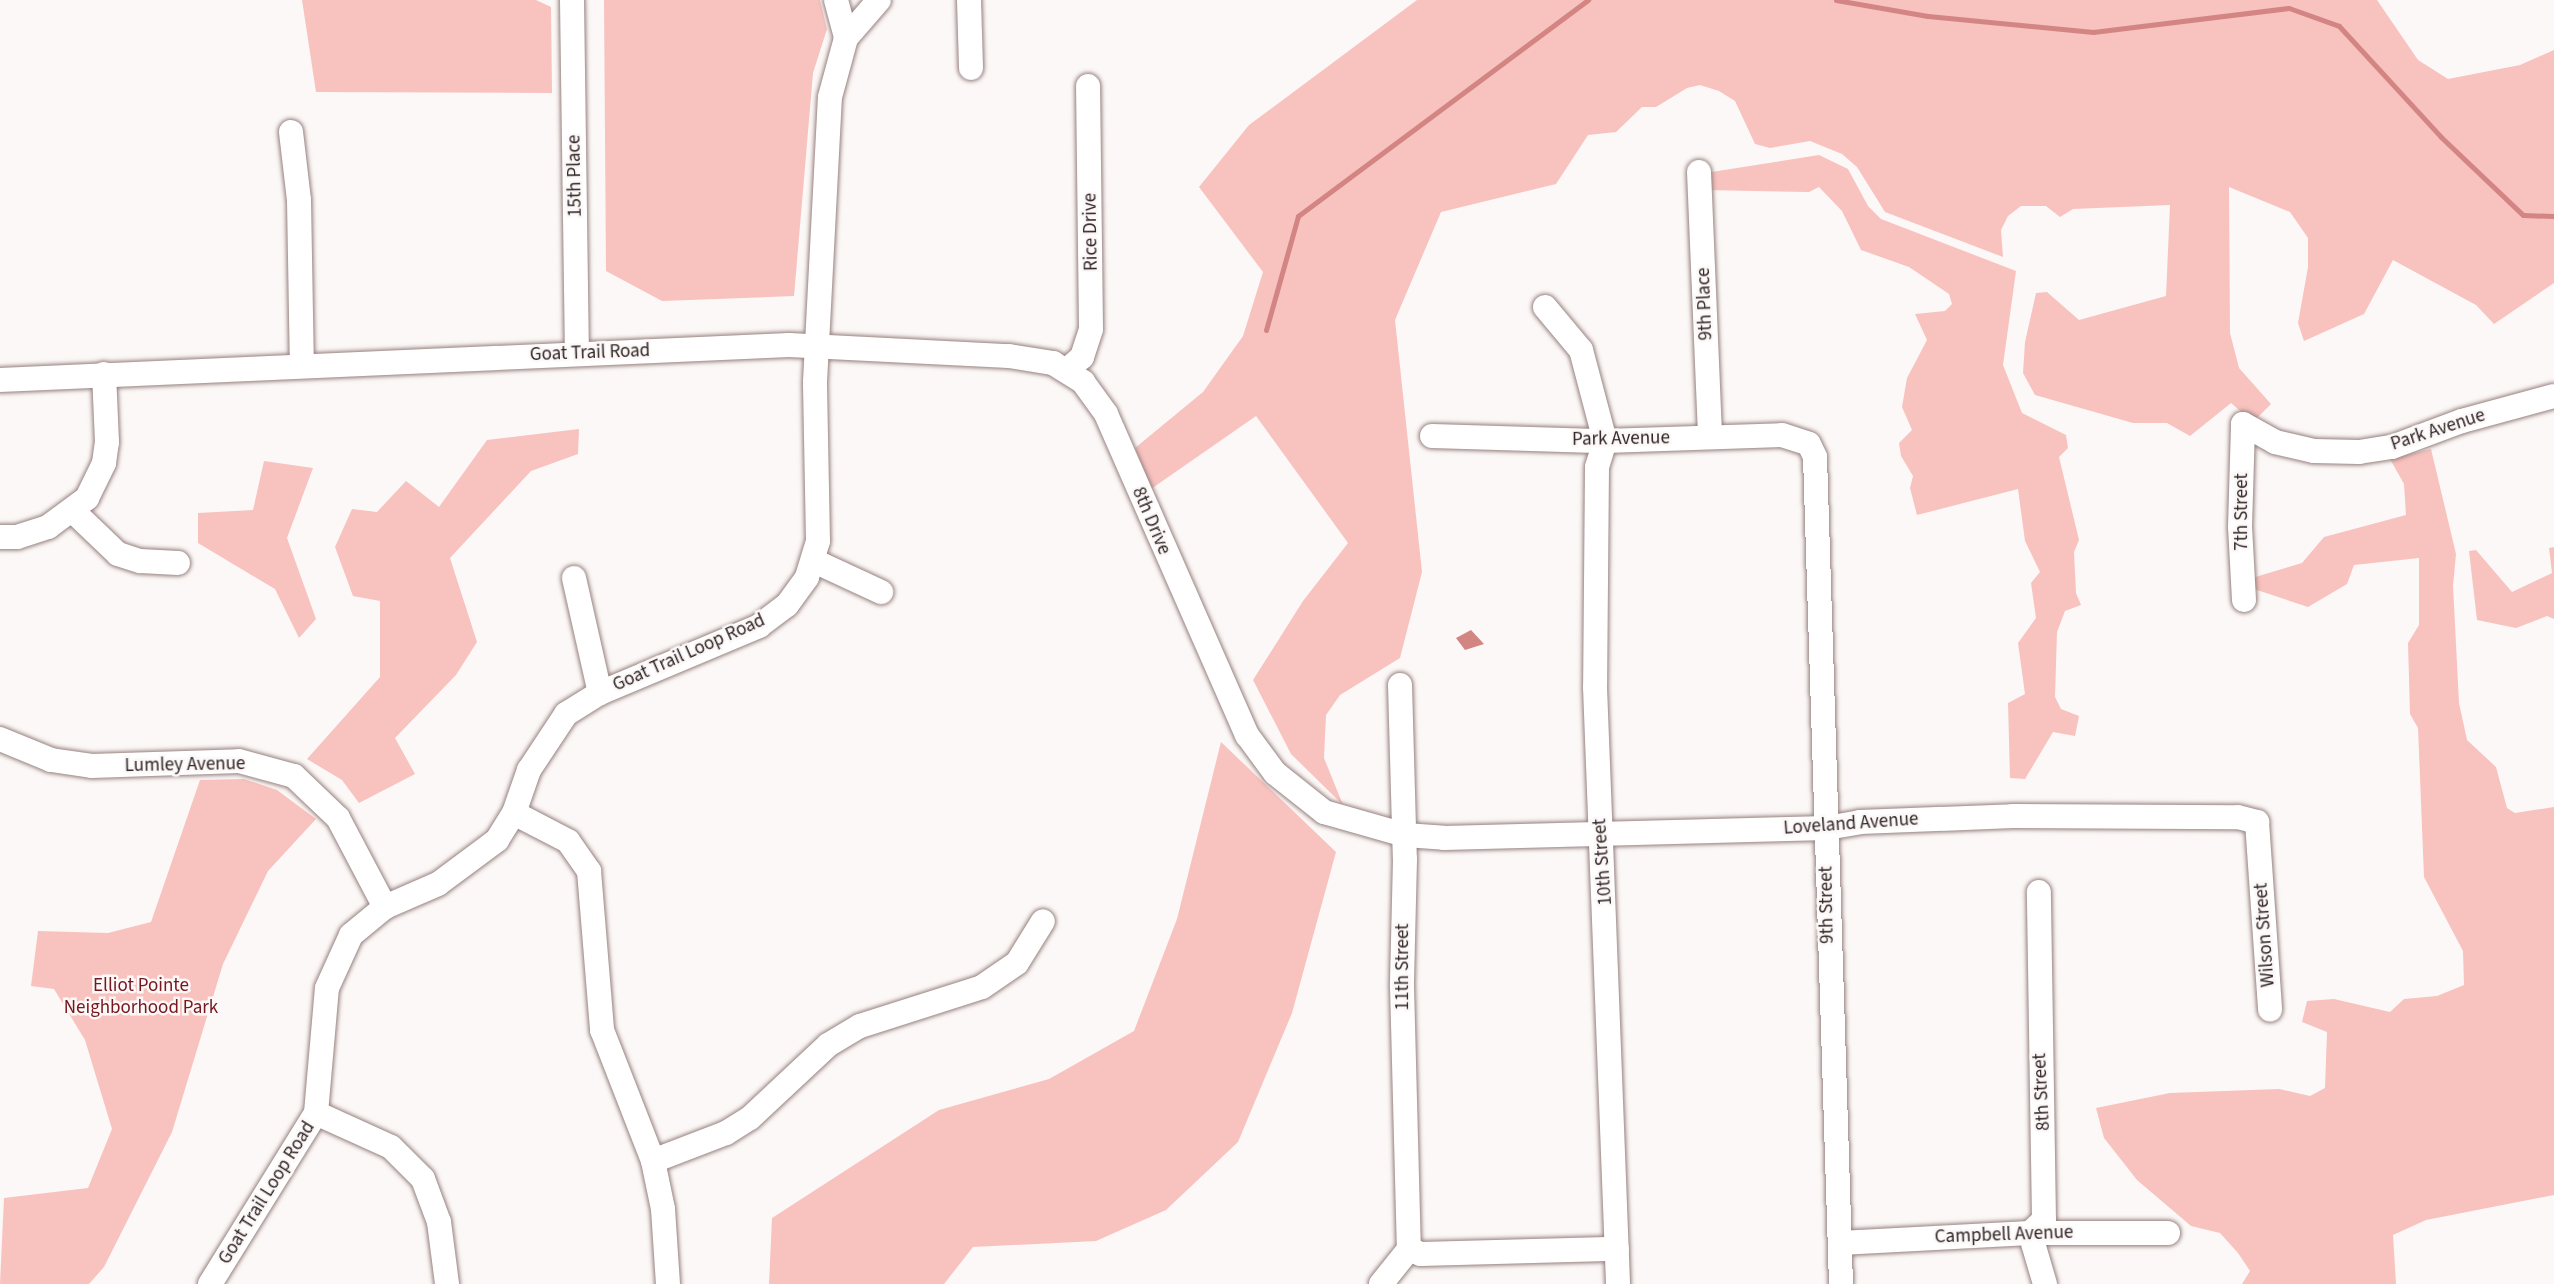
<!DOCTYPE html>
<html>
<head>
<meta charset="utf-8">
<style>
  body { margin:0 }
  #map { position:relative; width:2554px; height:1284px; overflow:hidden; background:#fcf8f7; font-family:"Source Sans 3",sans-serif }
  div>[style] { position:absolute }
  .green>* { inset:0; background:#f8c2bf }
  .water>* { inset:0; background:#d38583 }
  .stream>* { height:5px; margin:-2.5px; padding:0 2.5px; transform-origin:2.5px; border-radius:2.5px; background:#d38583 }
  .roads { filter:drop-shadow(0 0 2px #96817f) drop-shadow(0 0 2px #96817f) }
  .minor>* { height:24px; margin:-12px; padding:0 12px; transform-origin:12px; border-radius:12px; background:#fff }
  span { translate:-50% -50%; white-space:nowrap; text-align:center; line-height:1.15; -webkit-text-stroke:5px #fcf8f7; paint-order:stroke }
  .street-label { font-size:19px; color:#2f2626 }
  .park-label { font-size:19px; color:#74171f }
</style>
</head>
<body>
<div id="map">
  <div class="green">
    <div style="clip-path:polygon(302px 0,536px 0,551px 7px,552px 93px,316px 92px)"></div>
    <div style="clip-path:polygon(604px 0,820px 0,827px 29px,813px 73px,794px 296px,662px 301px,606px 271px)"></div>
    <div style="clip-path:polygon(1417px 0,2377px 0,2418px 60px,2448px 79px,2520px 65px,2554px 50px,2554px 283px,2494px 324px,2476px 305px,2393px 260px,2364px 314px,2304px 341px,2298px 323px,2308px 267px,2308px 238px,2290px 212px,2229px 187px,2230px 333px,2239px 368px,2271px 404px,2253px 422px,2231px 403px,2190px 436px,2167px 423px,2133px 423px,2035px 395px,2023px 373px,2025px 342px,2036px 293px,2047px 292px,2079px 320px,2166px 296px,2170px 205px,2073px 209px,2060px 217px,2046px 206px,2021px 206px,2008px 216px,2001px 230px,2003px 257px,1885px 212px,1857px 167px,1842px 154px,1810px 141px,1770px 148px,1755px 144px,1735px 101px,1719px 91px,1700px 85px,1687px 88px,1656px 107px,1642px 107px,1616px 132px,1588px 135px,1556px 184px,1441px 212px,1395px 320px,1422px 572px,1400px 658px,1340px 695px,1326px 715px,1324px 758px,1343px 805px,1291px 754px,1253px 680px,1303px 601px,1348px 543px,1256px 416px,1151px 489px,1135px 448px,1203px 392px,1243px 336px,1263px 272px,1199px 187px,1249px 125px)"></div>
    <div style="clip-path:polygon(1819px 155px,1848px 169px,1868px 206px,1881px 219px,2016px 271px,2003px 365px,2022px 413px,2066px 435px,2068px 448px,2059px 457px,2079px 540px,2074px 552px,2076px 593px,2081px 605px,2065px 611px,2057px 632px,2055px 697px,2061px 709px,2079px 716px,2075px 736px,2053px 732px,2025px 779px,2010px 778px,2008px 703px,2025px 694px,2018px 643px,2036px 618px,2031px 583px,2040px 572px,2025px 541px,2018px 489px,1917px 515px,1910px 488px,1913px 476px,1901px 456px,1899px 443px,1912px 430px,1902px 407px,1907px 378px,1927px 340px,1915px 314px,1945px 311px,1952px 304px,1949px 294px,1909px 267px,1861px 250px,1842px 211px,1819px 187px,1809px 192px,1706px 190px,1705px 173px)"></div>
    <div style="clip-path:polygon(579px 429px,578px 454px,531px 471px,450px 558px,477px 642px,456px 675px,395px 738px,415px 774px,359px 803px,342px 780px,307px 759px,380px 677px,380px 601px,353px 596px,335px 547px,352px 509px,377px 512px,406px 481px,439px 507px,487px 440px)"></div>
    <div style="clip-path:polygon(2431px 449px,2456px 554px,2453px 586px,2459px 703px,2467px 740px,2496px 767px,2507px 808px,2515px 813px,2554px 807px,2554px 1195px,2426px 1220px,2393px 1235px,2396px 1284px,2242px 1284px,2250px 1271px,2238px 1253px,2220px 1233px,2191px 1226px,2137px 1180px,2104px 1138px,2096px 1108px,2170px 1093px,2279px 1089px,2310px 1096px,2325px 1088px,2327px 1032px,2302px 1022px,2307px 1001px,2334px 999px,2390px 1012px,2404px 999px,2437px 996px,2464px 985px,2463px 951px,2424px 877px,2418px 728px,2410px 714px,2408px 643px,2419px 625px,2419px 558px,2354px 565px,2347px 584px,2308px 607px,2254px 589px,2252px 578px,2302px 563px,2324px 537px,2406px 515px,2404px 484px,2390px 459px)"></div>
    <div style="clip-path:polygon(264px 461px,313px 468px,287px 538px,316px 619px,299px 638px,275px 589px,198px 543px,198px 513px,253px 510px)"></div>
    <div style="clip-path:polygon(2554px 547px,2554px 619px,2547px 616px,2516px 628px,2477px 620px,2469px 551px,2476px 550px,2512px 592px,2552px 573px,2549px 548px)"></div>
    <div style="clip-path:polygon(1221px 742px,1336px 852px,1292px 1013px,1238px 1142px,1166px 1210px,1096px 1241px,973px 1247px,944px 1284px,769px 1284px,772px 1218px,939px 1110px,1049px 1079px,1134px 1031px,1177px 919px)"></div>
    <div style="clip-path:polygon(244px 779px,277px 790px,316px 819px,268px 871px,223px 964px,172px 1132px,104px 1267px,89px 1284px,0 1284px,4px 1198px,88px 1188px,112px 1129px,85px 1040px,54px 989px,31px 986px,38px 931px,108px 933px,151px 922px,200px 780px)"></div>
  </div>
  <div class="water">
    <div style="clip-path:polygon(1471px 630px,1484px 644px,1465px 650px,1456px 638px)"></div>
  </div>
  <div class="stream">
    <div style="left:1836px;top:0;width:93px;rotate:9.9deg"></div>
    <div style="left:1928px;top:16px;width:166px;rotate:5.5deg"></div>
    <div style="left:2093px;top:32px;width:197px;rotate:-7deg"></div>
    <div style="left:2289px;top:8px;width:53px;rotate:19.8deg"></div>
    <div style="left:2339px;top:26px;width:151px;rotate:47.4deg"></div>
    <div style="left:2441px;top:137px;width:113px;rotate:43.6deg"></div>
    <div style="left:2523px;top:215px;width:31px;rotate:2deg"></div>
    <div style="left:1266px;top:330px;width:118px;rotate:-74.3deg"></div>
    <div style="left:1298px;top:216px;width:362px;rotate:-36.7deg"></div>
  </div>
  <div class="roads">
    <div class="minor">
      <div style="left:572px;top:0;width:353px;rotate:89.2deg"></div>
      <div style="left:836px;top:0;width:39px;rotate:75deg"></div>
      <div style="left:969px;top:0;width:68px;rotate:88.3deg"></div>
      <div style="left:291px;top:132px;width:68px;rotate:83.3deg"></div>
      <div style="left:299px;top:200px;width:165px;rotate:89deg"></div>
      <div style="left:1699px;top:172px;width:264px;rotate:87.6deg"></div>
      <div style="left:1545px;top:307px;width:56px;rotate:50.1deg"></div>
      <div style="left:1581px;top:350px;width:94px;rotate:75.2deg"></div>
      <div style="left:1605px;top:441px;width:27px;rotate:107deg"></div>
      <div style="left:1597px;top:467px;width:220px;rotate:90.5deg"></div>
      <div style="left:1595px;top:687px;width:597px;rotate:87.79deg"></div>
      <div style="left:1067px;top:370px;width:20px;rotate:-41deg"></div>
      <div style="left:1082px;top:357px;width:29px;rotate:-72deg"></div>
      <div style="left:1091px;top:329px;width:243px;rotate:-90.7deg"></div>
      <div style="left:0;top:380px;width:790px;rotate:-2.54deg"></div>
      <div style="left:789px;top:345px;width:220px;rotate:2.9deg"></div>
      <div style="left:1009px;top:356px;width:45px;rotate:9deg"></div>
      <div style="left:1053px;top:363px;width:36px;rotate:32deg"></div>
      <div style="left:1083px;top:382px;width:39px;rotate:54deg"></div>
      <div style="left:1106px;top:414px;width:351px;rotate:66.3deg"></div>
      <div style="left:1247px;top:735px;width:47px;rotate:53.6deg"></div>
      <div style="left:1275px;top:773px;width:63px;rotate:38.5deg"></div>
      <div style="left:1324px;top:812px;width:84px;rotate:15.9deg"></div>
      <div style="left:1405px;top:835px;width:39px;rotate:4deg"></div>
      <div style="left:1444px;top:838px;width:383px;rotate:-1.5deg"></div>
      <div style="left:1827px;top:828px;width:34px;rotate:-10deg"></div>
      <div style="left:1860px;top:822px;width:153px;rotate:-2.2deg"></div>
      <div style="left:2013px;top:816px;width:225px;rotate:0.3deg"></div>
      <div style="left:2238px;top:817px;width:20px;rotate:15deg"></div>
      <div style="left:2257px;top:822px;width:188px;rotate:86deg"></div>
      <div style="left:1432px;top:436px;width:173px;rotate:1.7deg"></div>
      <div style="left:1605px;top:441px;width:177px;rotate:-1.9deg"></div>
      <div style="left:1782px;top:435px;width:28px;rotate:18deg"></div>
      <div style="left:1809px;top:444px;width:14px;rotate:65deg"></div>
      <div style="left:1815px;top:457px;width:827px;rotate:88.2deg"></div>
      <div style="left:73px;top:511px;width:62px;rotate:43.7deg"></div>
      <div style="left:118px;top:554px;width:23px;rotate:18deg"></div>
      <div style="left:140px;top:561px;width:38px;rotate:3deg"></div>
      <div style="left:0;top:537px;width:17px"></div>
      <div style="left:17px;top:537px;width:33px;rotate:-18deg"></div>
      <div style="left:48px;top:527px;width:49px;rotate:-36.6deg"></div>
      <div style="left:87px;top:498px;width:39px;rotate:-64deg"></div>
      <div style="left:104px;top:463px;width:21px;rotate:-82deg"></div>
      <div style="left:107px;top:442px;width:68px;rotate:-92.5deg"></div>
      <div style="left:814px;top:561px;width:74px;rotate:24.8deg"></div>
      <div style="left:574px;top:578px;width:118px;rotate:77.3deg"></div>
      <div style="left:2244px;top:600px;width:73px;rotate:-93.1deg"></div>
      <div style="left:2240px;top:527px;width:103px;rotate:-88.3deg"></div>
      <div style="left:2243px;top:424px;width:37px;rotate:29deg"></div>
      <div style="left:2275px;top:442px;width:40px;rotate:13deg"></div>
      <div style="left:2314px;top:451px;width:45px;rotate:1.3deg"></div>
      <div style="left:2359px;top:452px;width:33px;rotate:-9deg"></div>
      <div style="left:2392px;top:447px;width:75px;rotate:-20.4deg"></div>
      <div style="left:2462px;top:421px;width:95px;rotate:-15.2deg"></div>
      <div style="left:1400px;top:685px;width:174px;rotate:88.4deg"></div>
      <div style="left:1405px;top:859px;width:127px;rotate:91.4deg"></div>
      <div style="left:1402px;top:986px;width:263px;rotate:88.5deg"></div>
      <div style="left:0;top:739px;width:55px;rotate:22.4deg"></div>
      <div style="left:51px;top:760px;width:41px;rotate:8.3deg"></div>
      <div style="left:92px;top:766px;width:147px;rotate:-1.9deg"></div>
      <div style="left:239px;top:761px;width:57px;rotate:15.3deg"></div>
      <div style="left:294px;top:776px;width:61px;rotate:43.7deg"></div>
      <div style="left:338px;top:818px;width:101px;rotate:62.2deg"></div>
      <div style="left:514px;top:813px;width:61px;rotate:27.4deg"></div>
      <div style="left:568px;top:841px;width:37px;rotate:55deg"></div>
      <div style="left:589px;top:871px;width:160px;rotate:85.3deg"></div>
      <div style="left:602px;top:1030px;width:141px;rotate:68.7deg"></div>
      <div style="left:653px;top:1161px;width:49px;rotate:78.2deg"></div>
      <div style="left:663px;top:1209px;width:75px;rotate:86.2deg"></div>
      <div style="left:316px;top:1113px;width:82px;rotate:24.4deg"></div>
      <div style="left:391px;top:1147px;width:45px;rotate:45deg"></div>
      <div style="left:423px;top:1179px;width:46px;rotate:69.6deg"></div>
      <div style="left:439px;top:1222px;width:63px;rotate:82.6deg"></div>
      <div style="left:653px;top:1161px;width:78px;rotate:-21deg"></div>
      <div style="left:726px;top:1133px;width:28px;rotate:-32deg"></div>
      <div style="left:750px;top:1118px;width:107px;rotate:-43.1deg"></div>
      <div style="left:828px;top:1045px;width:37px;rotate:-31deg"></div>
      <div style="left:860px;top:1026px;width:128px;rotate:-17.7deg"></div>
      <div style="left:982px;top:987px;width:42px;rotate:-34.4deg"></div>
      <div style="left:1017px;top:963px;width:49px;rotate:-58.2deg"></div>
      <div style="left:2030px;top:1233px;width:19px;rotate:-43deg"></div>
      <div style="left:2044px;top:1220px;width:328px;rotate:-90.9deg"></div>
      <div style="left:2030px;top:1233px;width:53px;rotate:73.6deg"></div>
      <div style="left:1840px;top:1243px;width:190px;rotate:-3deg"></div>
      <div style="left:2030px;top:1233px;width:138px"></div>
      <div style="left:1409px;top:1249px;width:13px;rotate:23deg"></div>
      <div style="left:1421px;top:1254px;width:196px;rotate:-1.5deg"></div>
      <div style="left:210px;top:1284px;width:201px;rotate:-58.2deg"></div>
      <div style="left:316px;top:1113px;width:125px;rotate:-85deg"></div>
      <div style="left:327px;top:988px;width:58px;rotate:-65.6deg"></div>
      <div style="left:351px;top:935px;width:44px;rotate:-39.5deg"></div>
      <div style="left:385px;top:907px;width:58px;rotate:-23.5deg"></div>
      <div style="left:438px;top:884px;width:74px;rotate:-36.7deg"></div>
      <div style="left:497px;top:840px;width:32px;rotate:-58deg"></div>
      <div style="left:514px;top:813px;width:46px;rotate:-70.8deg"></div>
      <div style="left:529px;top:770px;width:67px;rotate:-56.5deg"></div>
      <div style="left:566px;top:714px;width:40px;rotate:-32deg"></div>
      <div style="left:600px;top:693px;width:173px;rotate:-22.8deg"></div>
      <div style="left:759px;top:626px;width:35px;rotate:-37deg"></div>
      <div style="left:787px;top:605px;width:34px;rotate:-54deg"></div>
      <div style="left:807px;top:577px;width:38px;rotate:-73deg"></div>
      <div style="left:818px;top:541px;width:159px;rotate:-91.1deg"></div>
      <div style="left:815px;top:382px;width:285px;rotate:-87deg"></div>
      <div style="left:830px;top:97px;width:61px;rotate:-74.8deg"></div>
      <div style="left:846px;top:38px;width:50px;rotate:-49deg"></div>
      <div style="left:1381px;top:1284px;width:45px;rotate:-51.3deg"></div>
    </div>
  </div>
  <div class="street-label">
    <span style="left:575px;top:176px;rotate:-91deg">15th Place</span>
    <span style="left:1091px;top:232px;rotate:-91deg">Rice Drive</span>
    <span style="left:1705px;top:304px;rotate:-92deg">9th Place</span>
    <span style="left:590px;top:353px;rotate:-2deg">Goat Trail Road</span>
    <span style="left:2438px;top:430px;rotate:-18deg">Park Avenue</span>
    <span style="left:1621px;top:439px;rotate:-1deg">Park Avenue</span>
    <span style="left:2242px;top:512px;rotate:-90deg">7th Street</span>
    <span style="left:1151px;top:521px;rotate:67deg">8th Drive</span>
    <span style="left:689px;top:653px;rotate:-24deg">Goat Trail Loop Road</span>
    <span style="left:185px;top:765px;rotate:-1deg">Lumley Avenue</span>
    <span style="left:1851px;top:824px;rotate:-4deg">Loveland Avenue</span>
    <span style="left:1603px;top:862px;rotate:-94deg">10th Street</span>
    <span style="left:1827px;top:905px;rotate:-91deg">9th Street</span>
    <span style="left:2265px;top:935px;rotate:-94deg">Wilson Street</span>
    <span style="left:1403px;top:967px;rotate:-90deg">11th Street</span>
    <span style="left:2042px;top:1092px;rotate:-93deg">8th Street</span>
    <span style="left:267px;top:1193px;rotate:-58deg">Goat Trail Loop Road</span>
    <span style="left:2004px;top:1235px;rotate:-2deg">Campbell Avenue</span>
  </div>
  <div class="park-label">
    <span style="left:141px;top:997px">Elliot Pointe<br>Neighborhood Park</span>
  </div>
</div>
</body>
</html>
